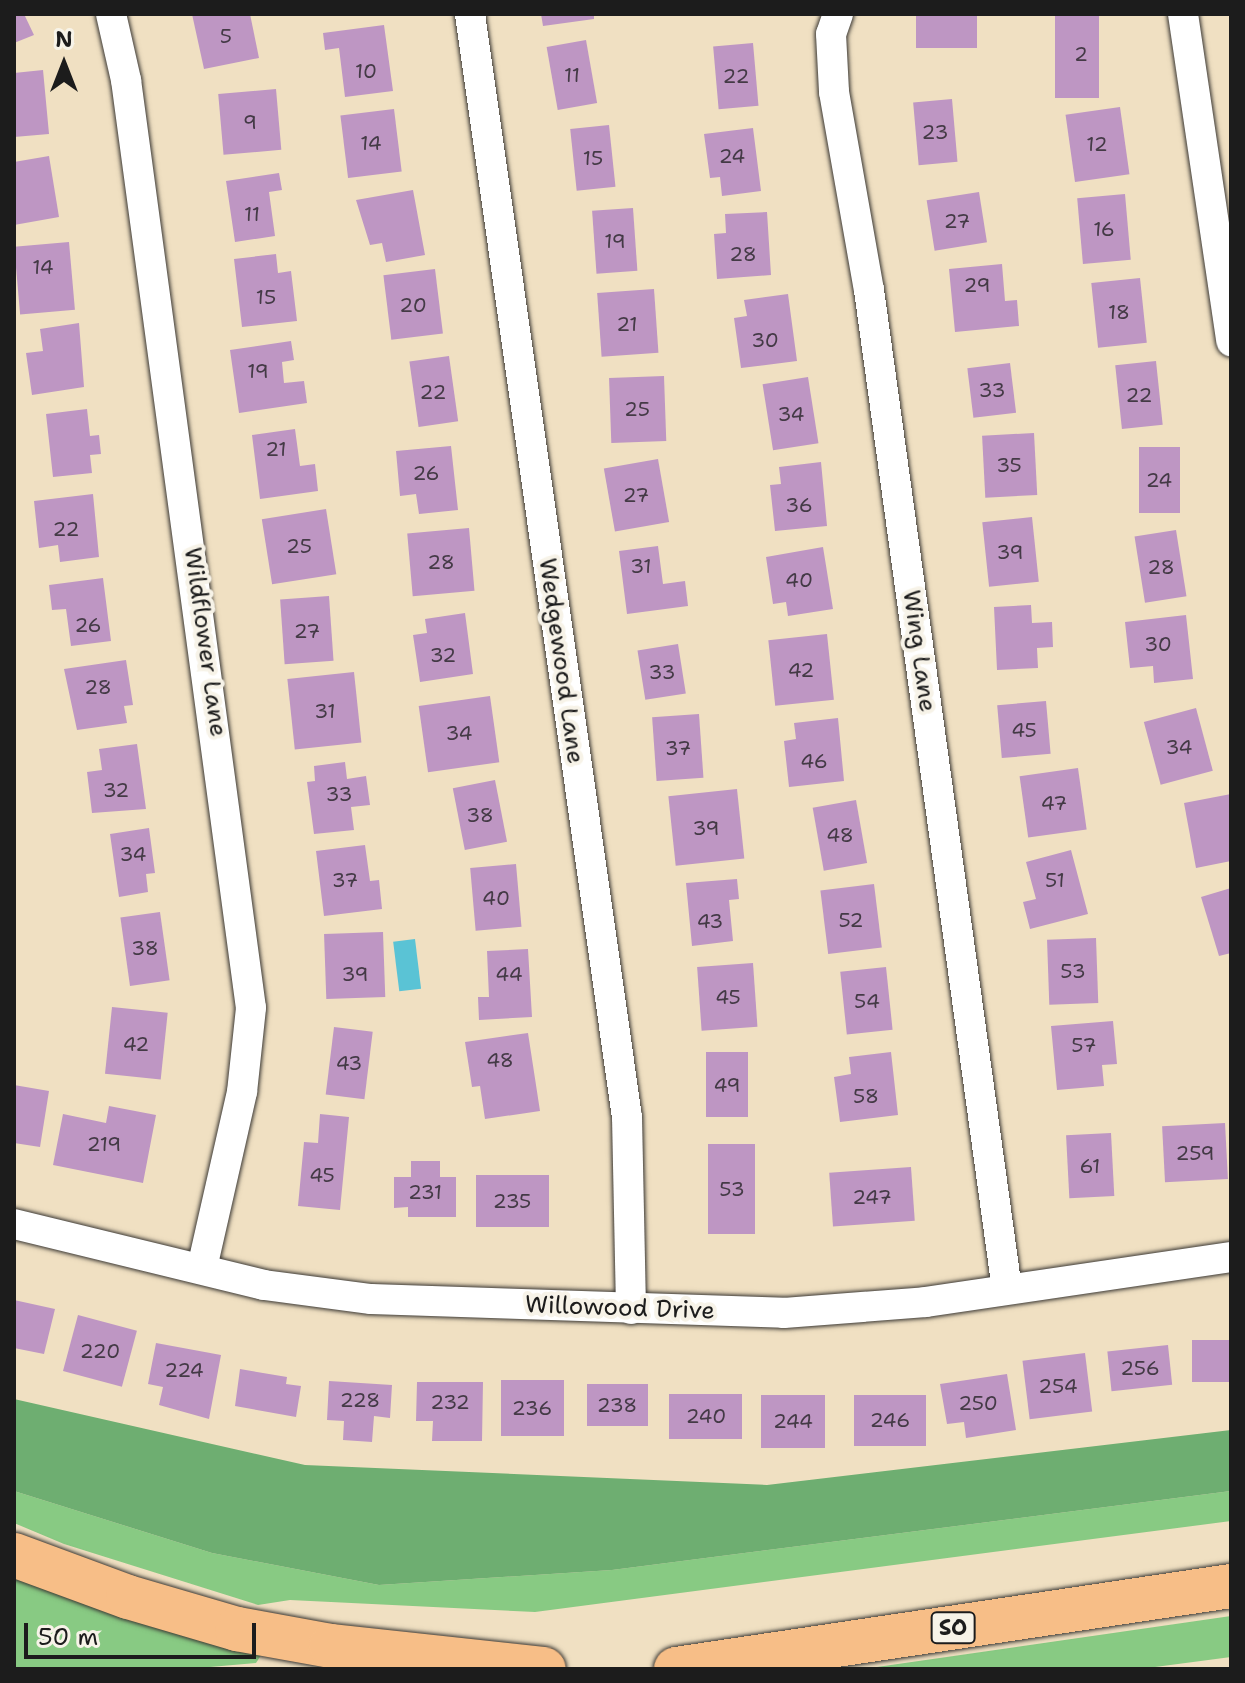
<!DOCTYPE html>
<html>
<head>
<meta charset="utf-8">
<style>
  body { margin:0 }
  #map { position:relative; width:1245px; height:1683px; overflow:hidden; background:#f0e0c2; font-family:"Shantell Sans",sans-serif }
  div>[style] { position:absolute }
  .green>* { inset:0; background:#88ca83 }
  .forest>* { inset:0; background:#6eae71 }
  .water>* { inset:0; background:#5ac3d5; transform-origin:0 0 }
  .building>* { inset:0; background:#be96c3; transform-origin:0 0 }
  .roads { filter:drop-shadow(0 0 2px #3c3935) drop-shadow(0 0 2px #3c3935) }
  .street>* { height:30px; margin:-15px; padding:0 15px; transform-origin:15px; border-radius:15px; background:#fff }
  .highway>* { height:44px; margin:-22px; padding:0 22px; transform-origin:22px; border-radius:22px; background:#f7be87 }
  span { translate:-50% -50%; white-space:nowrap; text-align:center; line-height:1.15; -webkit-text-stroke:8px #f7f3e8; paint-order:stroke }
  .number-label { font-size:20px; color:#443a46 }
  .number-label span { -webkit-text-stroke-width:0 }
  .shield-label span { padding:2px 6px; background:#f7f3e8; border:2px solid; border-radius:6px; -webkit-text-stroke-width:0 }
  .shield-label { font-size:22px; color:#1c1c1c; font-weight:700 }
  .street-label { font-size:24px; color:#1c1c1c }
  .frame { position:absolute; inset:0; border:16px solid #1c1c1c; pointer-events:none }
  .north { position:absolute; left:24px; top:24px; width:80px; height:80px; -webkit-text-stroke:6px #f7f3e8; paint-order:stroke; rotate:0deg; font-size:22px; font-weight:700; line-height:32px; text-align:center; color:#1c1c1c }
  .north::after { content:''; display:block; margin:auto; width:28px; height:36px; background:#1c1c1c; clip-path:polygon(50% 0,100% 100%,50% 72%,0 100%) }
  .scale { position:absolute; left:24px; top:1623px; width:232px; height:36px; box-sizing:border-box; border:4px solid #1c1c1c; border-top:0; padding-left:10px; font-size:24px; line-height:28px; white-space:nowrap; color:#1c1c1c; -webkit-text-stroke:6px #f7f3e8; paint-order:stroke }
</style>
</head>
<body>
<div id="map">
  <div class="green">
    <div style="clip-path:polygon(14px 1491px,212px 1553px,379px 1585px,612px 1570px,1231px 1491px,1231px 1521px,535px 1612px,290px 1600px,258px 1605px,64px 1544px,14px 1523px)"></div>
    <div style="clip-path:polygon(14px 1569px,265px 1649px,256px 1663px,210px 1667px,14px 1669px)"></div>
    <div style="clip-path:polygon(1231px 1616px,1231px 1657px,1140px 1669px,863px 1669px)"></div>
  </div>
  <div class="forest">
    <div style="clip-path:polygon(14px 1399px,305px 1465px,767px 1485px,1231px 1430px,1231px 1491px,612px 1570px,379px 1585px,212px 1553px,14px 1491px)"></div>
  </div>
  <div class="water">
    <div style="left:415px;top:939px;width:50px;height:22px;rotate:83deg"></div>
  </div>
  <div class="building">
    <div style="clip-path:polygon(14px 14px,24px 14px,34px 35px,14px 43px)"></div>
    <div style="clip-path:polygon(192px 14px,250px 14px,259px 58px,204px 69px)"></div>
    <div style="clip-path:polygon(541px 14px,594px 14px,594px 19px,543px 26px)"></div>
    <div style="left:916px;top:14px;width:61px;height:34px"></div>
    <div style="left:1055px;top:14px;width:44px;height:84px"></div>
    <div style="clip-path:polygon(384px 25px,393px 91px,345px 97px,339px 48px,325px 50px,323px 33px)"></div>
    <div style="left:586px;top:40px;width:64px;height:40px;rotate:80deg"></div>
    <div style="left:753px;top:43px;width:63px;height:40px;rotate:85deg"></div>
    <div style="clip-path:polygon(43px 70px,49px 134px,14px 137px,14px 73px)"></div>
    <div style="left:276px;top:89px;width:61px;height:58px;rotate:85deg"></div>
    <div style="left:952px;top:99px;width:63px;height:39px;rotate:85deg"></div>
    <div style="left:1120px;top:107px;width:68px;height:55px;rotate:82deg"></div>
    <div style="left:394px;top:109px;width:63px;height:54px;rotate:83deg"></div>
    <div style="left:609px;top:125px;width:62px;height:39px;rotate:84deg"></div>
    <div style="clip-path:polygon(753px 128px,761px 191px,722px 196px,720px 177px,710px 178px,704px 134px)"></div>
    <div style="clip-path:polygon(49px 156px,59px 217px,14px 225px,14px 162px)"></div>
    <div style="clip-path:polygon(279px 173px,282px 190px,269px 192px,275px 236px,235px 242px,226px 181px)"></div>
    <div style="clip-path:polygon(413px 190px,425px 255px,386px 262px,382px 243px,370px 245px,356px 200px)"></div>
    <div style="left:979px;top:192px;width:51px;height:53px;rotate:81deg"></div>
    <div style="left:1125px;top:194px;width:66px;height:48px;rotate:85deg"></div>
    <div style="left:633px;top:208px;width:63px;height:41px;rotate:86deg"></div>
    <div style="clip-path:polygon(767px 212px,771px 275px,717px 279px,714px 234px,726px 233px,725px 214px)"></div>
    <div style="left:69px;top:242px;width:68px;height:55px;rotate:85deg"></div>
    <div style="clip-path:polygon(276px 254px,278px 273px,291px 271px,297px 321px,242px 327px,234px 259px)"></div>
    <div style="clip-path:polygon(1002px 264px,1005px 301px,1017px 300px,1019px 326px,955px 332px,949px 269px)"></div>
    <div style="left:435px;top:269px;width:65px;height:52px;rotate:83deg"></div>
    <div style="left:1140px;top:278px;width:65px;height:49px;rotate:84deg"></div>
    <div style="left:654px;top:289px;width:64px;height:57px;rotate:86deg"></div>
    <div style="clip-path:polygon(788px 294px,797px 361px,741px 368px,734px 318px,747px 316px,744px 300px)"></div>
    <div style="clip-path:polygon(79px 323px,84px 387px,32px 395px,26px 353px,43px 351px,40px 329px)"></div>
    <div style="clip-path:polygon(291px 341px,294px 360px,282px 362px,284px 383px,304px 381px,307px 403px,239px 413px,230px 350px)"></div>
    <div style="left:449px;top:356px;width:66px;height:40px;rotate:82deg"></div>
    <div style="left:1156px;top:361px;width:64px;height:41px;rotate:84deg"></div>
    <div style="left:1010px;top:363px;width:50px;height:43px;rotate:83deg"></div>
    <div style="left:664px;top:376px;width:65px;height:55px;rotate:88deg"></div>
    <div style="left:808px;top:377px;width:67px;height:46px;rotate:81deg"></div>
    <div style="clip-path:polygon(87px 409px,90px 436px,99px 435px,101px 454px,90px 455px,92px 473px,53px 477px,46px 414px)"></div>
    <div style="clip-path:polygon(295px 429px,300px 466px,315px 464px,318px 491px,260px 499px,252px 435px)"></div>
    <div style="left:1034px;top:433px;width:62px;height:52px;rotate:87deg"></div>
    <div style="clip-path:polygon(451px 446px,458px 510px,419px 514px,416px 494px,400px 496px,396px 451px)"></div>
    <div style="left:1139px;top:447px;width:41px;height:66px"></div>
    <div style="left:658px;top:459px;width:64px;height:55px;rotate:80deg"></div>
    <div style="clip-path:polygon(821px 462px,827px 526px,775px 531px,770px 485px,781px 484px,779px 467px)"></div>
    <div style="clip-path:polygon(93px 494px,99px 557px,60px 562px,58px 545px,39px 548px,34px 501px)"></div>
    <div style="left:326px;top:509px;width:66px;height:65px;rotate:81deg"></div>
    <div style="left:1032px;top:517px;width:65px;height:50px;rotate:84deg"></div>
    <div style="left:469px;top:528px;width:63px;height:62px;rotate:85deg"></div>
    <div style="left:1176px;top:530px;width:67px;height:42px;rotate:81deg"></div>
    <div style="clip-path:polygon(658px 546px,663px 584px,685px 581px,688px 606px,627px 614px,619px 551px)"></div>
    <div style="clip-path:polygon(823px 547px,833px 609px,788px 616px,786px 602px,773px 604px,766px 557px)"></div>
    <div style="clip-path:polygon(103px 578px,111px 641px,71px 646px,66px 609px,52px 610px,49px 585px)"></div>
    <div style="left:329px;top:596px;width:65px;height:49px;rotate:86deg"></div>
    <div style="clip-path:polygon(1031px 605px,1032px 623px,1052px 622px,1053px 647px,1037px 648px,1038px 668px,997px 670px,994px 607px)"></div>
    <div style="clip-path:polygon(465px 613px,473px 674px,420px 682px,413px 635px,427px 633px,425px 619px)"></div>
    <div style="clip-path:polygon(1186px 615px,1193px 679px,1154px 683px,1153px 666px,1130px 668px,1125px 622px)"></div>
    <div style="left:827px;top:634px;width:66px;height:59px;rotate:84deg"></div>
    <div style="left:678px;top:644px;width:50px;height:41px;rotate:81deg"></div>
    <div style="clip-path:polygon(126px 660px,133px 705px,124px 706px,127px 723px,77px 730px,64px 669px)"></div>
    <div style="left:354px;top:672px;width:71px;height:67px;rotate:84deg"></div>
    <div style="left:490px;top:696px;width:67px;height:72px;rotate:82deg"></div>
    <div style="left:1046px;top:701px;width:53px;height:49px;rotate:85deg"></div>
    <div style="left:1196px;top:708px;width:65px;height:54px;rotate:75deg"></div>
    <div style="left:699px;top:714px;width:64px;height:47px;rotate:86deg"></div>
    <div style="clip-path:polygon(838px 718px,844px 781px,789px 787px,784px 741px,796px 739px,794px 723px)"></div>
    <div style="clip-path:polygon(137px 744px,146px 809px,92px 813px,87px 772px,102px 770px,99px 749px)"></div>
    <div style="clip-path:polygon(345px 762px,347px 779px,366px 776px,370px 805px,351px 807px,354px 830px,314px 834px,307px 782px,315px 781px,314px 766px)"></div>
    <div style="left:1078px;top:768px;width:62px;height:59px;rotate:82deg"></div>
    <div style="left:495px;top:780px;width:63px;height:43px;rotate:79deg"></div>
    <div style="left:737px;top:789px;width:70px;height:69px;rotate:84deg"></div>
    <div style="clip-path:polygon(1231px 794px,1231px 861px,1196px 868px,1184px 803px)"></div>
    <div style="left:856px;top:800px;width:64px;height:44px;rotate:80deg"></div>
    <div style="clip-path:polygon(149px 828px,155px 873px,146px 874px,148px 892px,119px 897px,110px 834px)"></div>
    <div style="clip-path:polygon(365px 845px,370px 881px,379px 880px,382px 909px,324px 916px,316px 851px)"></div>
    <div style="clip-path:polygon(1071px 850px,1088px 914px,1030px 929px,1023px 902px,1036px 899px,1026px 862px)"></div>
    <div style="left:516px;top:864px;width:63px;height:46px;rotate:85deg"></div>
    <div style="clip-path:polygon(737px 879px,739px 899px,729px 900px,733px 941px,692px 946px,686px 883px)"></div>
    <div style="left:874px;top:884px;width:64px;height:54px;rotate:83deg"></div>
    <div style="clip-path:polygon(1231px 888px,1231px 953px,1219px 956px,1201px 897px)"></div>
    <div style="left:160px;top:912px;width:69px;height:40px;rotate:82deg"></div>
    <div style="left:383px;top:932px;width:65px;height:59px;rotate:88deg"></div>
    <div style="left:1096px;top:938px;width:65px;height:49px;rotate:88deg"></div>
    <div style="clip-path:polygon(528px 949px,532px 1017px,479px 1020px,478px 997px,489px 997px,487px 951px)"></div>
    <div style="left:753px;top:963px;width:64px;height:56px;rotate:86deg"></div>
    <div style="left:886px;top:967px;width:63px;height:46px;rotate:84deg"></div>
    <div style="left:112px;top:1007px;width:56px;height:67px;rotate:6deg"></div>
    <div style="clip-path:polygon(1113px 1021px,1117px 1064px,1102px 1065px,1104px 1086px,1057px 1090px,1051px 1026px)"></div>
    <div style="left:334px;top:1027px;width:39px;height:68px;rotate:7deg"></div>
    <div style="clip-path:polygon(528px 1033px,540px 1111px,485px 1119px,480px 1086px,472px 1087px,465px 1042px)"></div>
    <div style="left:706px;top:1052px;width:42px;height:65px"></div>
    <div style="clip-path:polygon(891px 1052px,898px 1115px,840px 1122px,834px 1077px,851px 1074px,849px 1057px)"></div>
    <div style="clip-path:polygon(14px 1085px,49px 1091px,40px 1147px,14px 1143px)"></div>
    <div style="clip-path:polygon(109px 1106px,156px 1115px,143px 1183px,53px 1165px,63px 1114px,106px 1123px)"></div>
    <div style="clip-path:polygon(320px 1114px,349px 1117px,340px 1210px,298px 1206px,304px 1142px,318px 1143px)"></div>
    <div style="left:1225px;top:1123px;width:56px;height:63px;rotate:87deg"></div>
    <div style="left:1111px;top:1133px;width:63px;height:45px;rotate:87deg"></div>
    <div style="left:755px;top:1144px;width:90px;height:47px;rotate:90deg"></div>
    <div style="clip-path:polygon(411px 1161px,440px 1161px,440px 1177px,456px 1177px,456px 1217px,408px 1217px,408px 1207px,394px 1208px,394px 1177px,411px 1177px)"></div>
    <div style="left:911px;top:1167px;width:54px;height:82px;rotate:86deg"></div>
    <div style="left:476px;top:1175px;width:73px;height:52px"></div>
    <div style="clip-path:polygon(14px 1300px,55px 1309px,44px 1354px,14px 1348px)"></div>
    <div style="left:78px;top:1315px;width:61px;height:58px;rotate:15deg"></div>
    <div style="left:1231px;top:1340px;width:42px;height:39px;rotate:90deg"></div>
    <div style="clip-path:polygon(156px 1343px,221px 1355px,209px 1419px,159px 1405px,163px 1387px,148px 1384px)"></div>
    <div style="left:1168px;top:1345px;width:40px;height:61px;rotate:84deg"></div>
    <div style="left:1085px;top:1353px;width:59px;height:63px;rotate:83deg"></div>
    <div style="clip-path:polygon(240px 1369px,287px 1377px,286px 1384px,301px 1386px,296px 1417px,235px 1406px)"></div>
    <div style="clip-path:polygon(1007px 1374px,1016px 1430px,966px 1438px,964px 1422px,947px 1424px,940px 1384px)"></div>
    <div style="left:501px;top:1380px;width:63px;height:56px"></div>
    <div style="clip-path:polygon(329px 1381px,392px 1385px,390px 1418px,374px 1416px,372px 1442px,343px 1440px,344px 1421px,327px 1420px)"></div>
    <div style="clip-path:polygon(417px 1382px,483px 1382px,482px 1441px,432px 1441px,433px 1421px,416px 1421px)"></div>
    <div style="left:587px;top:1384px;width:61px;height:42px"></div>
    <div style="left:669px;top:1394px;width:73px;height:45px"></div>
    <div style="left:761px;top:1395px;width:64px;height:53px"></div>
    <div style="left:854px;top:1395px;width:72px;height:51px"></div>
  </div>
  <div class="roads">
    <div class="street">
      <div style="left:111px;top:14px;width:68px;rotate:77.2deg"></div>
      <div style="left:126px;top:80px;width:936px;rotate:82.33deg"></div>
      <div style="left:251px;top:1008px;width:84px;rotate:96.1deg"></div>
      <div style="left:242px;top:1092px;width:180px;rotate:102.8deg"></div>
      <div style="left:470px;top:14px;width:1114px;rotate:81.9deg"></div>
      <div style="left:627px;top:1117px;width:192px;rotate:88.8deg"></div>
      <div style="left:838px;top:14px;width:21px;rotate:109deg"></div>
      <div style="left:831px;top:34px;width:58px;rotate:87deg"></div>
      <div style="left:834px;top:92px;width:201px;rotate:80deg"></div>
      <div style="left:869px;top:290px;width:1009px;rotate:82.14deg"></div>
      <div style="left:1183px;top:14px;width:331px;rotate:81.6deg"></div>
      <div style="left:14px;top:1224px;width:257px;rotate:13.7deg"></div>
      <div style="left:264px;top:1285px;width:108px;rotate:7.5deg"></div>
      <div style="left:371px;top:1299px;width:413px;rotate:1.9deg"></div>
      <div style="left:784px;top:1313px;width:142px;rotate:-4.4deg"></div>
      <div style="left:926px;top:1302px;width:308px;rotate:-8.4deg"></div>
    </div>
    <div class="highway">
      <div style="left:14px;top:1555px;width:121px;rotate:20.2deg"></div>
      <div style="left:128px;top:1597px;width:114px;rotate:16.4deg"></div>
      <div style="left:237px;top:1629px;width:96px;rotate:10.3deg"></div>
      <div style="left:331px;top:1646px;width:214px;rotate:6.2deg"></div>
      <div style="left:676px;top:1669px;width:561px;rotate:-8.51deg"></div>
    </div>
  </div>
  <div class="number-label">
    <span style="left:226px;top:36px">5</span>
    <span style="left:1081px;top:54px">2</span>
    <span style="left:366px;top:71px">10</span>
    <span style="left:572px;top:75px">11</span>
    <span style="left:736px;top:76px">22</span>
    <span style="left:250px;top:122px">9</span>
    <span style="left:935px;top:132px">23</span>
    <span style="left:371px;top:143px">14</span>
    <span style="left:1097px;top:144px">12</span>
    <span style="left:732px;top:156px">24</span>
    <span style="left:593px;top:158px">15</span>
    <span style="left:252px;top:214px">11</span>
    <span style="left:957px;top:221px">27</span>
    <span style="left:1104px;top:229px">16</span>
    <span style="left:615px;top:241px">19</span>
    <span style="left:743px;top:254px">28</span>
    <span style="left:43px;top:267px">14</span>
    <span style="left:977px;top:285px">29</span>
    <span style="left:266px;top:297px">15</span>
    <span style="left:413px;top:305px">20</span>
    <span style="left:1119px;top:312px">18</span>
    <span style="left:627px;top:324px">21</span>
    <span style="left:765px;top:340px">30</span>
    <span style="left:258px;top:371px">19</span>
    <span style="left:992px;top:390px">33</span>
    <span style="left:433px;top:392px">22</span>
    <span style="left:1139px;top:395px">22</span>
    <span style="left:637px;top:409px">25</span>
    <span style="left:791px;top:414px">34</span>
    <span style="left:276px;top:449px">21</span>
    <span style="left:1009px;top:465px">35</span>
    <span style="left:426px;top:473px">26</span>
    <span style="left:1159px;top:480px">24</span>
    <span style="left:636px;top:495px">27</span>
    <span style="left:799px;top:505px">36</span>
    <span style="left:66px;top:529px">22</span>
    <span style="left:299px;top:546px">25</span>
    <span style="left:1010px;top:552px">39</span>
    <span style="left:441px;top:562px">28</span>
    <span style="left:641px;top:566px">31</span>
    <span style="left:1161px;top:567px">28</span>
    <span style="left:799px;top:580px">40</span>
    <span style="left:88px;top:625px">26</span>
    <span style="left:307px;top:631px">27</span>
    <span style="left:1158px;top:644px">30</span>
    <span style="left:443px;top:655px">32</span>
    <span style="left:801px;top:670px">42</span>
    <span style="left:662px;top:672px">33</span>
    <span style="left:98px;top:687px">28</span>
    <span style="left:325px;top:711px">31</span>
    <span style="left:1024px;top:730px">45</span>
    <span style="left:459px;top:733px">34</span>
    <span style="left:1179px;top:747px">34</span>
    <span style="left:678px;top:748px">37</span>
    <span style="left:814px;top:761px">46</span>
    <span style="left:116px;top:790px">32</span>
    <span style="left:339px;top:794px">33</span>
    <span style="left:1054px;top:803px">47</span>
    <span style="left:480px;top:815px">38</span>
    <span style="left:706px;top:828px">39</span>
    <span style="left:840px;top:835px">48</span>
    <span style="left:133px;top:854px">34</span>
    <span style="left:345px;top:880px">37</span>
    <span style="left:1055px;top:880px">51</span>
    <span style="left:496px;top:898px">40</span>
    <span style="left:851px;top:920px">52</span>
    <span style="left:710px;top:921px">43</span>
    <span style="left:145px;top:948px">38</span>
    <span style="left:1073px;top:971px">53</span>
    <span style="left:355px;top:974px">39</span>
    <span style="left:509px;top:974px">44</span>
    <span style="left:728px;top:997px">45</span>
    <span style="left:867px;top:1001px">54</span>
    <span style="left:136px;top:1044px">42</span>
    <span style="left:1084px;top:1045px">57</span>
    <span style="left:500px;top:1060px">48</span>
    <span style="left:349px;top:1063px">43</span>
    <span style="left:727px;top:1085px">49</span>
    <span style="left:866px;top:1096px">58</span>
    <span style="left:104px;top:1144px">219</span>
    <span style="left:1195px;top:1153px">259</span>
    <span style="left:1090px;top:1166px">61</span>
    <span style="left:322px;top:1175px">45</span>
    <span style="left:732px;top:1189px">53</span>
    <span style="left:425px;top:1192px">231</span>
    <span style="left:872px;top:1197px">247</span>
    <span style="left:512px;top:1201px">235</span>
    <span style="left:100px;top:1351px">220</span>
    <span style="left:1140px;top:1368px">256</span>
    <span style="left:184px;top:1370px">224</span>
    <span style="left:1058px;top:1386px">254</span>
    <span style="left:360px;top:1400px">228</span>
    <span style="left:450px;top:1402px">232</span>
    <span style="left:978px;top:1403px">250</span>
    <span style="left:617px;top:1405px">238</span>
    <span style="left:532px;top:1408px">236</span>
    <span style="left:706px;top:1416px">240</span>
    <span style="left:890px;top:1420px">246</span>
    <span style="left:793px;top:1421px">244</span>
  </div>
  <div class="shield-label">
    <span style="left:953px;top:1628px">SO</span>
  </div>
  <div class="street-label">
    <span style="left:205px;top:642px;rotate:82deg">Wildflower Lane</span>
    <span style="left:919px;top:651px;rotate:82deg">Wing Lane</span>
    <span style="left:561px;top:661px;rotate:82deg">Wedgewood Lane</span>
    <span style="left:620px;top:1308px;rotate:2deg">Willowood Drive</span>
  </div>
  <div class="frame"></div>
  <div class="north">N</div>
  <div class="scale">50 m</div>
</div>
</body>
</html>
